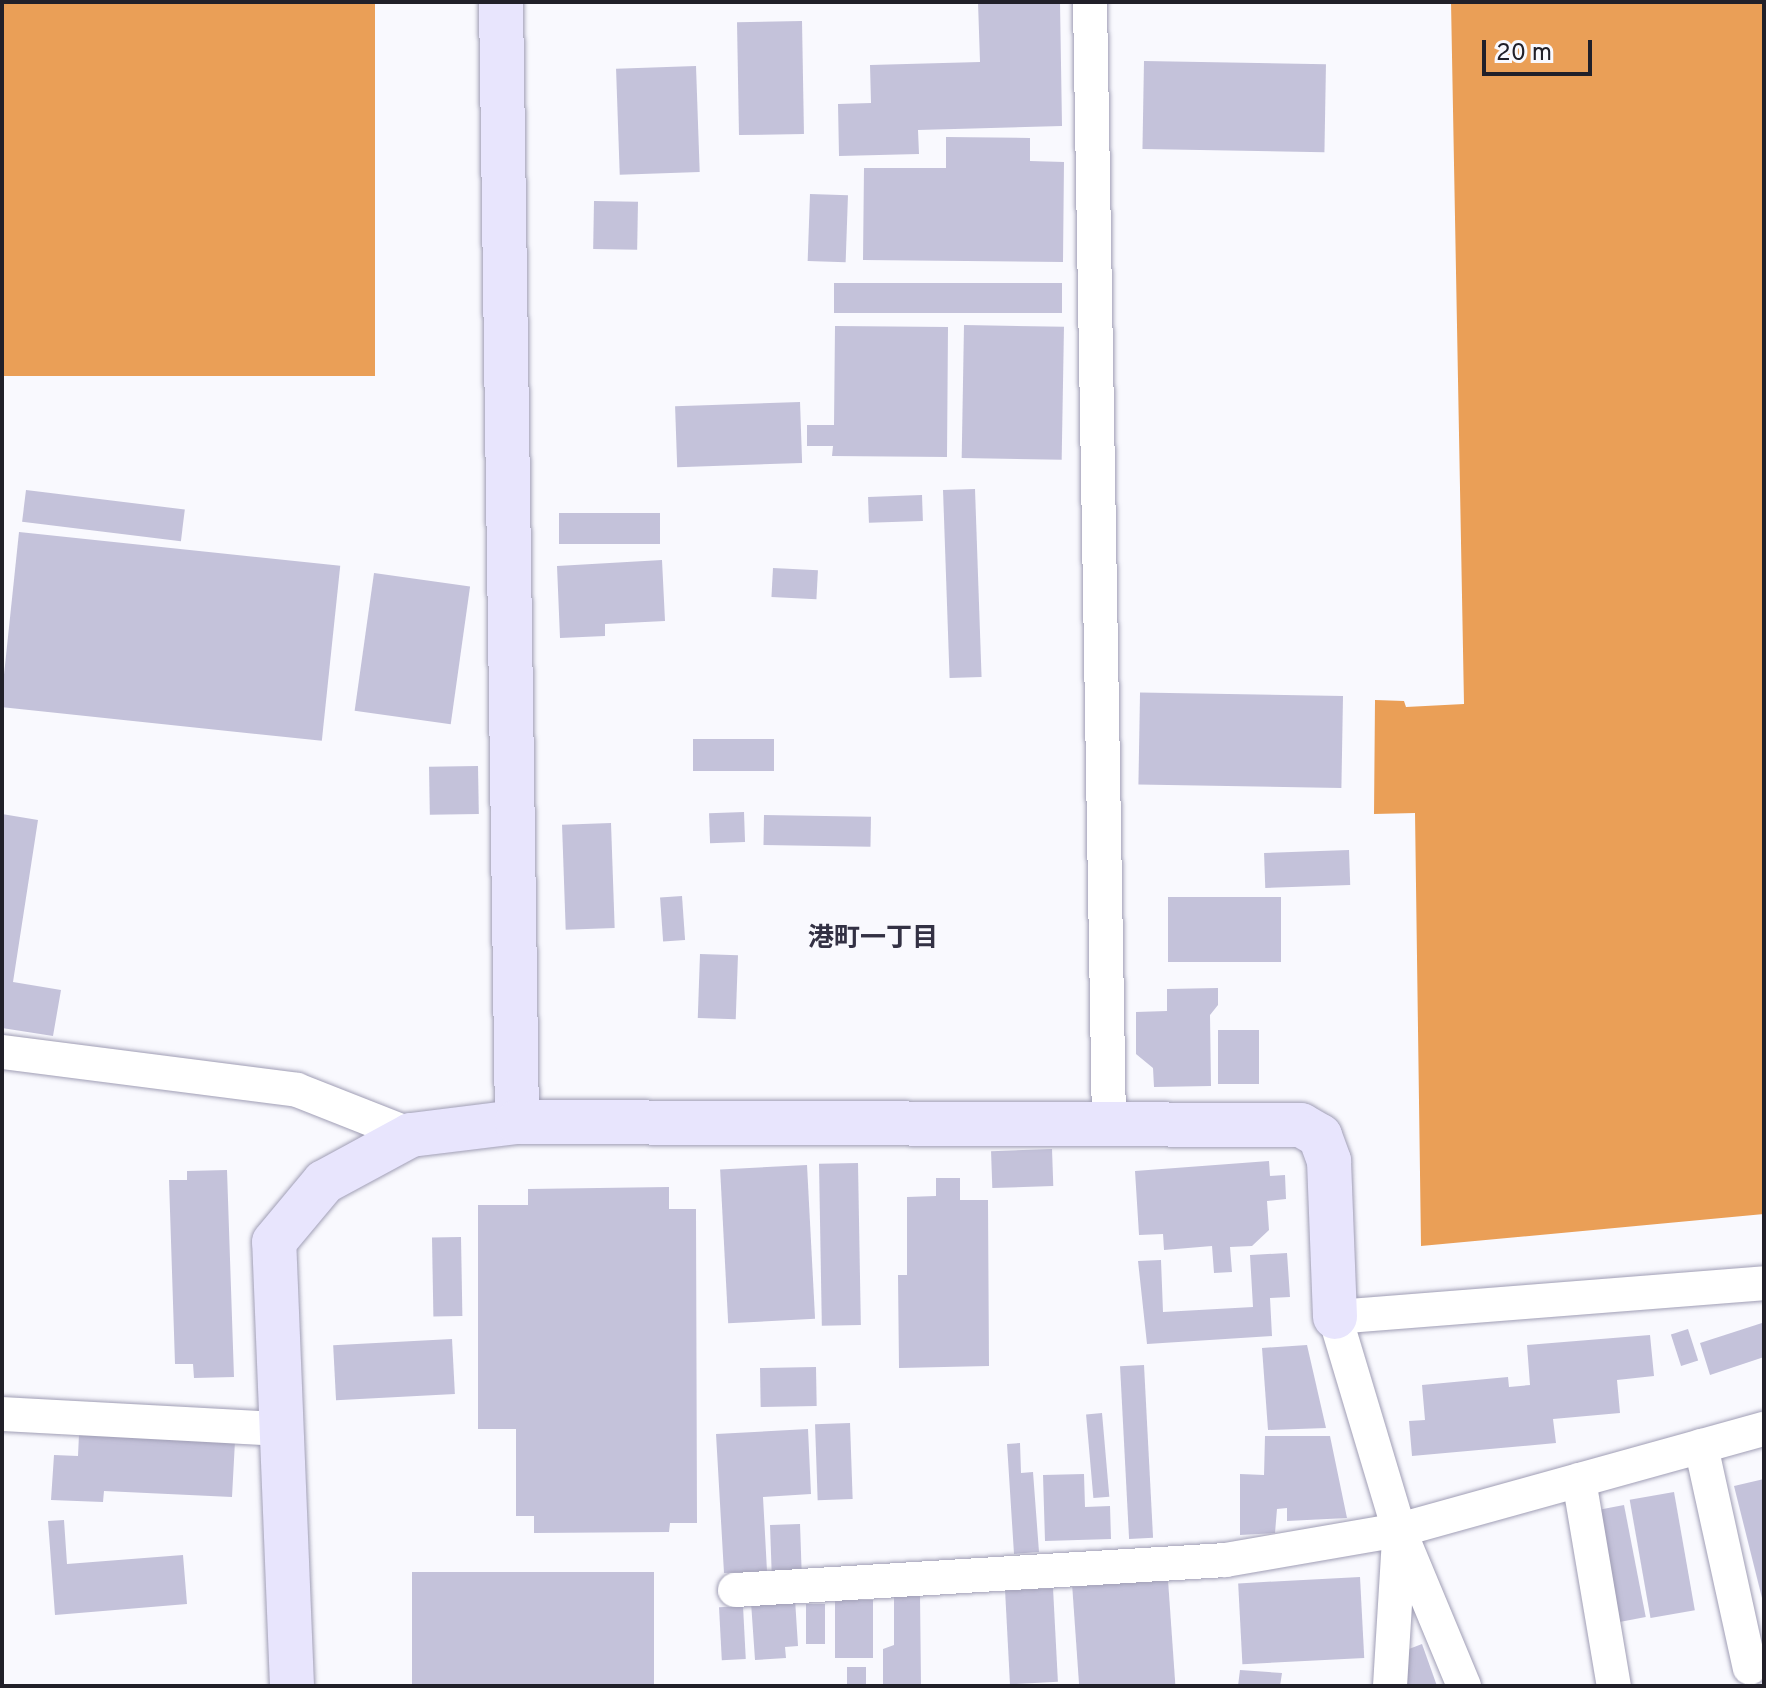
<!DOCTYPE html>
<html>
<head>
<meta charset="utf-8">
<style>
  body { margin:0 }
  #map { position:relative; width:1766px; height:1688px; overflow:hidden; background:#f9f9fe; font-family:Overpass,"Noto Sans JP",sans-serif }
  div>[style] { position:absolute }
  .water>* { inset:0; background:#ea9f57; transform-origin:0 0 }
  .building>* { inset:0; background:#c4c2da; transform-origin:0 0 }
  .roads { filter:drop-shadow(0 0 2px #a09eb5) drop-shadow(0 0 2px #a09eb5) }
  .street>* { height:34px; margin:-17px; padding:0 17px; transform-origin:17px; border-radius:17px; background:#fff }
  .secondary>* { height:44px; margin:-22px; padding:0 22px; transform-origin:22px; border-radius:22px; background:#e8e5fd }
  span { translate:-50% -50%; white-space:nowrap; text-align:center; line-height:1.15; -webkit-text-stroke:7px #f9f9fe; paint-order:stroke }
  .neighbourhood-label { font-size:26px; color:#333144; font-weight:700 }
  .frame { position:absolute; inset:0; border:4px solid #212029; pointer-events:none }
  .scale { position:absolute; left:1482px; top:40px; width:110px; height:36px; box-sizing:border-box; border:4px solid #212029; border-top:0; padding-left:10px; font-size:24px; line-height:28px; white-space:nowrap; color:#212029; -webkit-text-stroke:6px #f9f9fe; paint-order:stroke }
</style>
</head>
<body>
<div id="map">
  <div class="water">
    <div style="left:2px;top:2px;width:373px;height:374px"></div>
    <div style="clip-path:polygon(1451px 2px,1764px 2px,1764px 1214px,1421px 1246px,1415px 813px,1374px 814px,1375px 700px,1404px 701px,1406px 707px,1464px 704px)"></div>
  </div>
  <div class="building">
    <div style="clip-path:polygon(978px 2px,1060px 2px,1062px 126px,918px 130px,919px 154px,839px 156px,838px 104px,871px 103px,870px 65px,980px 62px)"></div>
    <div style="left:802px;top:21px;width:113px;height:65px;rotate:89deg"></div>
    <div style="left:1144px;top:61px;width:182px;height:88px;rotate:1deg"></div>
    <div style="left:696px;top:66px;width:106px;height:80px;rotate:88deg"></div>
    <div style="clip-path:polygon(946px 137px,1030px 138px,1030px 161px,1064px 162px,1063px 262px,863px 260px,864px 168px,946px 168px)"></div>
    <div style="left:810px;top:194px;width:38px;height:67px;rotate:2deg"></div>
    <div style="left:594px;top:201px;width:44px;height:48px;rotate:1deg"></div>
    <div style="left:1062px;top:283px;width:30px;height:228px;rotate:90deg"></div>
    <div style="left:964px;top:325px;width:100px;height:133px;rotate:1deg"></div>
    <div style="clip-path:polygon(835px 326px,948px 327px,947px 457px,832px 456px,833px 446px,807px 446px,807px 425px,834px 425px)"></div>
    <div style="left:800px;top:402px;width:61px;height:125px;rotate:88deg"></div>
    <div style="left:975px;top:489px;width:188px;height:32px;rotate:88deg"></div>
    <div style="left:26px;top:490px;width:160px;height:32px;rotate:7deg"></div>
    <div style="left:922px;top:495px;width:26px;height:54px;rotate:88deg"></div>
    <div style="left:559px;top:513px;width:101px;height:31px"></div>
    <div style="left:19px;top:532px;width:323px;height:176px;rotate:6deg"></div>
    <div style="clip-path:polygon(662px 560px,665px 621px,605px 624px,605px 636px,560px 638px,557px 566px)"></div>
    <div style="left:773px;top:568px;width:45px;height:29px;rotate:3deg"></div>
    <div style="left:374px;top:573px;width:97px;height:139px;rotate:8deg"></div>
    <div style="left:1343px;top:696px;width:92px;height:203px;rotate:91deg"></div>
    <div style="left:774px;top:739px;width:32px;height:81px;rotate:90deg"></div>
    <div style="left:478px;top:766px;width:48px;height:49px;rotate:89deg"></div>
    <div style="left:744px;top:812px;width:30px;height:35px;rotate:88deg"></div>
    <div style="clip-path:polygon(2px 814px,38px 820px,13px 982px,61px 990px,53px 1036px,2px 1028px)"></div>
    <div style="left:764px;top:815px;width:107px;height:30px;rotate:1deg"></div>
    <div style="left:611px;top:823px;width:105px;height:49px;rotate:88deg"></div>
    <div style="left:1349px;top:850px;width:35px;height:85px;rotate:88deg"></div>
    <div style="left:682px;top:896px;width:44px;height:22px;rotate:86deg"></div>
    <div style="left:1281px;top:897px;width:65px;height:113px;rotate:90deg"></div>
    <div style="left:700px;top:954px;width:38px;height:64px;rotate:2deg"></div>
    <div style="clip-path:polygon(1218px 988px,1218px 1005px,1210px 1015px,1211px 1086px,1154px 1087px,1153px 1068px,1136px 1054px,1136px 1012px,1167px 1011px,1167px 989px)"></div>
    <div style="left:1259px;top:1030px;width:54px;height:41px;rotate:90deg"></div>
    <div style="left:1052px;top:1149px;width:37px;height:61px;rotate:88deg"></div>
    <div style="clip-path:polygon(1269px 1161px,1270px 1176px,1285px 1175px,1286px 1199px,1267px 1201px,1269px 1230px,1252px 1246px,1230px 1247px,1232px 1272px,1214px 1273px,1212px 1246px,1164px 1250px,1163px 1234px,1139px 1235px,1135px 1171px)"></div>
    <div style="left:858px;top:1163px;width:162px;height:39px;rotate:89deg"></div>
    <div style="left:807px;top:1165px;width:154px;height:87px;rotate:87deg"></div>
    <div style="clip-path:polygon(227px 1170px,234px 1377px,194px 1378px,193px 1364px,175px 1364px,169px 1180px,187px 1180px,187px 1171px)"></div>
    <div style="clip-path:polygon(936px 1178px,960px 1178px,960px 1200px,988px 1200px,989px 1366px,899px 1368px,898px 1275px,907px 1275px,907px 1197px,936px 1196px)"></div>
    <div style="clip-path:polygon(669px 1187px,669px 1209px,696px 1209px,697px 1523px,670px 1523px,669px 1532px,534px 1533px,534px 1516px,516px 1516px,516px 1429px,478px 1429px,478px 1205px,528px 1205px,528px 1189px)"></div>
    <div style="left:461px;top:1237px;width:79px;height:29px;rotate:89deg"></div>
    <div style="clip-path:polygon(1287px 1253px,1290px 1297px,1270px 1298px,1272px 1336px,1147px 1344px,1138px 1261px,1161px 1260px,1163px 1312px,1253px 1307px,1250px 1255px)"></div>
    <div style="clip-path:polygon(1762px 1323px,1764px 1357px,1710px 1375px,1700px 1343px)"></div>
    <div style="left:1688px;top:1329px;width:33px;height:18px;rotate:72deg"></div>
    <div style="clip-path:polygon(1650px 1335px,1654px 1376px,1617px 1380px,1620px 1413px,1553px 1419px,1556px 1443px,1412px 1456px,1409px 1421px,1425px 1420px,1422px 1385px,1508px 1377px,1509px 1387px,1530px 1385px,1527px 1345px)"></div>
    <div style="left:452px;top:1339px;width:55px;height:119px;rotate:87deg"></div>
    <div style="clip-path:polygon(1307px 1345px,1326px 1428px,1268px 1430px,1262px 1348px)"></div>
    <div style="left:1144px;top:1365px;width:173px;height:24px;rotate:87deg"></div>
    <div style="left:816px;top:1367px;width:39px;height:56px;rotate:89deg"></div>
    <div style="left:1102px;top:1413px;width:84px;height:16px;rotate:85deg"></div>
    <div style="left:850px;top:1423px;width:76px;height:35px;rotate:88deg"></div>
    <div style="clip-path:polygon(808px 1429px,811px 1494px,763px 1497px,767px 1571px,724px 1573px,716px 1434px)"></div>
    <div style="clip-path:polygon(79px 1434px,235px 1441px,232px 1497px,104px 1491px,103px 1502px,51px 1500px,54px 1455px,78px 1456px)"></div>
    <div style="clip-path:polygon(1265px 1436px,1330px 1436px,1347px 1518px,1287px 1521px,1287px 1508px,1277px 1509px,1275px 1533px,1240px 1535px,1240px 1474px,1264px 1475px)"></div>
    <div style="clip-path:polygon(1020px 1443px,1021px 1473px,1033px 1472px,1039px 1552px,1014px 1554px,1007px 1444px)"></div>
    <div style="clip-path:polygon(1084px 1474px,1085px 1507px,1110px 1506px,1111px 1539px,1045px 1541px,1043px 1475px)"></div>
    <div style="clip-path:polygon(1764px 1479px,1764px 1602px,1763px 1602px,1734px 1486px)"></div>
    <div style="left:1674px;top:1492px;width:120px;height:45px;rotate:80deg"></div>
    <div style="left:1624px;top:1505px;width:114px;height:28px;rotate:79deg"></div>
    <div style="clip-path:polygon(64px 1520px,67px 1564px,183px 1555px,187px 1604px,55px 1615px,48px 1521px)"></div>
    <div style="left:800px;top:1524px;width:48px;height:30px;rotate:88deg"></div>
    <div style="left:412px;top:1572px;width:242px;height:114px"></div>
    <div style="left:1360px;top:1577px;width:81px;height:122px;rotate:87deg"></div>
    <div style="left:1168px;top:1580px;width:106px;height:96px;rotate:86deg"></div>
    <div style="left:1053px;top:1588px;width:94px;height:48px;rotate:87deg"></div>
    <div style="clip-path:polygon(894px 1595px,920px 1595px,921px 1686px,883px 1686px,883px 1649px,894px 1645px)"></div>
    <div style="clip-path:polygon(795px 1599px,798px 1646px,785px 1647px,786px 1658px,755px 1660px,751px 1602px)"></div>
    <div style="left:835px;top:1600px;width:38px;height:58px"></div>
    <div style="left:806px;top:1604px;width:19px;height:40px"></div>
    <div style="left:743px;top:1606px;width:53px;height:24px;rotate:87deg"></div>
    <div style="clip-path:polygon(1422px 1644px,1437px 1686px,1407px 1686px,1409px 1649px)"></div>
    <div style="left:866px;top:1667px;width:19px;height:19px;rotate:90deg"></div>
    <div style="clip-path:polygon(1240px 1670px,1282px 1673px,1280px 1686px,1238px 1686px)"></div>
  </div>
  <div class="roads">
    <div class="street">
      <div style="left:1090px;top:2px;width:1122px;rotate:89.03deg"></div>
      <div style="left:2px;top:1052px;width:297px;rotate:7.3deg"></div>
      <div style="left:297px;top:1090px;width:123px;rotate:21.5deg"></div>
      <div style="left:2px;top:1414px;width:277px;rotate:3.1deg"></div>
      <div style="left:1701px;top:1446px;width:227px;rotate:77.6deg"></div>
      <div style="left:1579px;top:1480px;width:209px;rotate:80.4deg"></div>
      <div style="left:735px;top:1590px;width:491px;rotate:-3.5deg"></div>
      <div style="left:1225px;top:1560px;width:177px;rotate:-9.8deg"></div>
      <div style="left:1399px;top:1530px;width:379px;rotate:-15.5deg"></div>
      <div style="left:1390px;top:1686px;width:148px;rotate:-86.5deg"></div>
      <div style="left:1464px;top:1686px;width:169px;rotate:-112.6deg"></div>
      <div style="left:1399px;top:1530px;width:222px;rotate:-106.7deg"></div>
      <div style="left:1335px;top:1317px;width:430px;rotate:-4.5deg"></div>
    </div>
    <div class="secondary">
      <div style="left:501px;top:2px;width:1120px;rotate:89.18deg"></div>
      <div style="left:292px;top:1686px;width:444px;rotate:-92.3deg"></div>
      <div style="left:274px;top:1242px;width:78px;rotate:-50.2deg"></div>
      <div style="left:324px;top:1182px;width:99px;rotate:-28.4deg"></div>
      <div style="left:411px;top:1135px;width:107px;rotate:-7deg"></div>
      <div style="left:517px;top:1122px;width:784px;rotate:0.22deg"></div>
      <div style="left:1301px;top:1125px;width:22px;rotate:30deg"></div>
      <div style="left:1320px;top:1136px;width:27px;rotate:70deg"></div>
      <div style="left:1329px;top:1161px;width:156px;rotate:87.8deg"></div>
    </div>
  </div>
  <div class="neighbourhood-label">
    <span style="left:873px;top:940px">港町一丁目</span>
  </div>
  <div class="frame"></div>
  <div class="scale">20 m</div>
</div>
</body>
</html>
